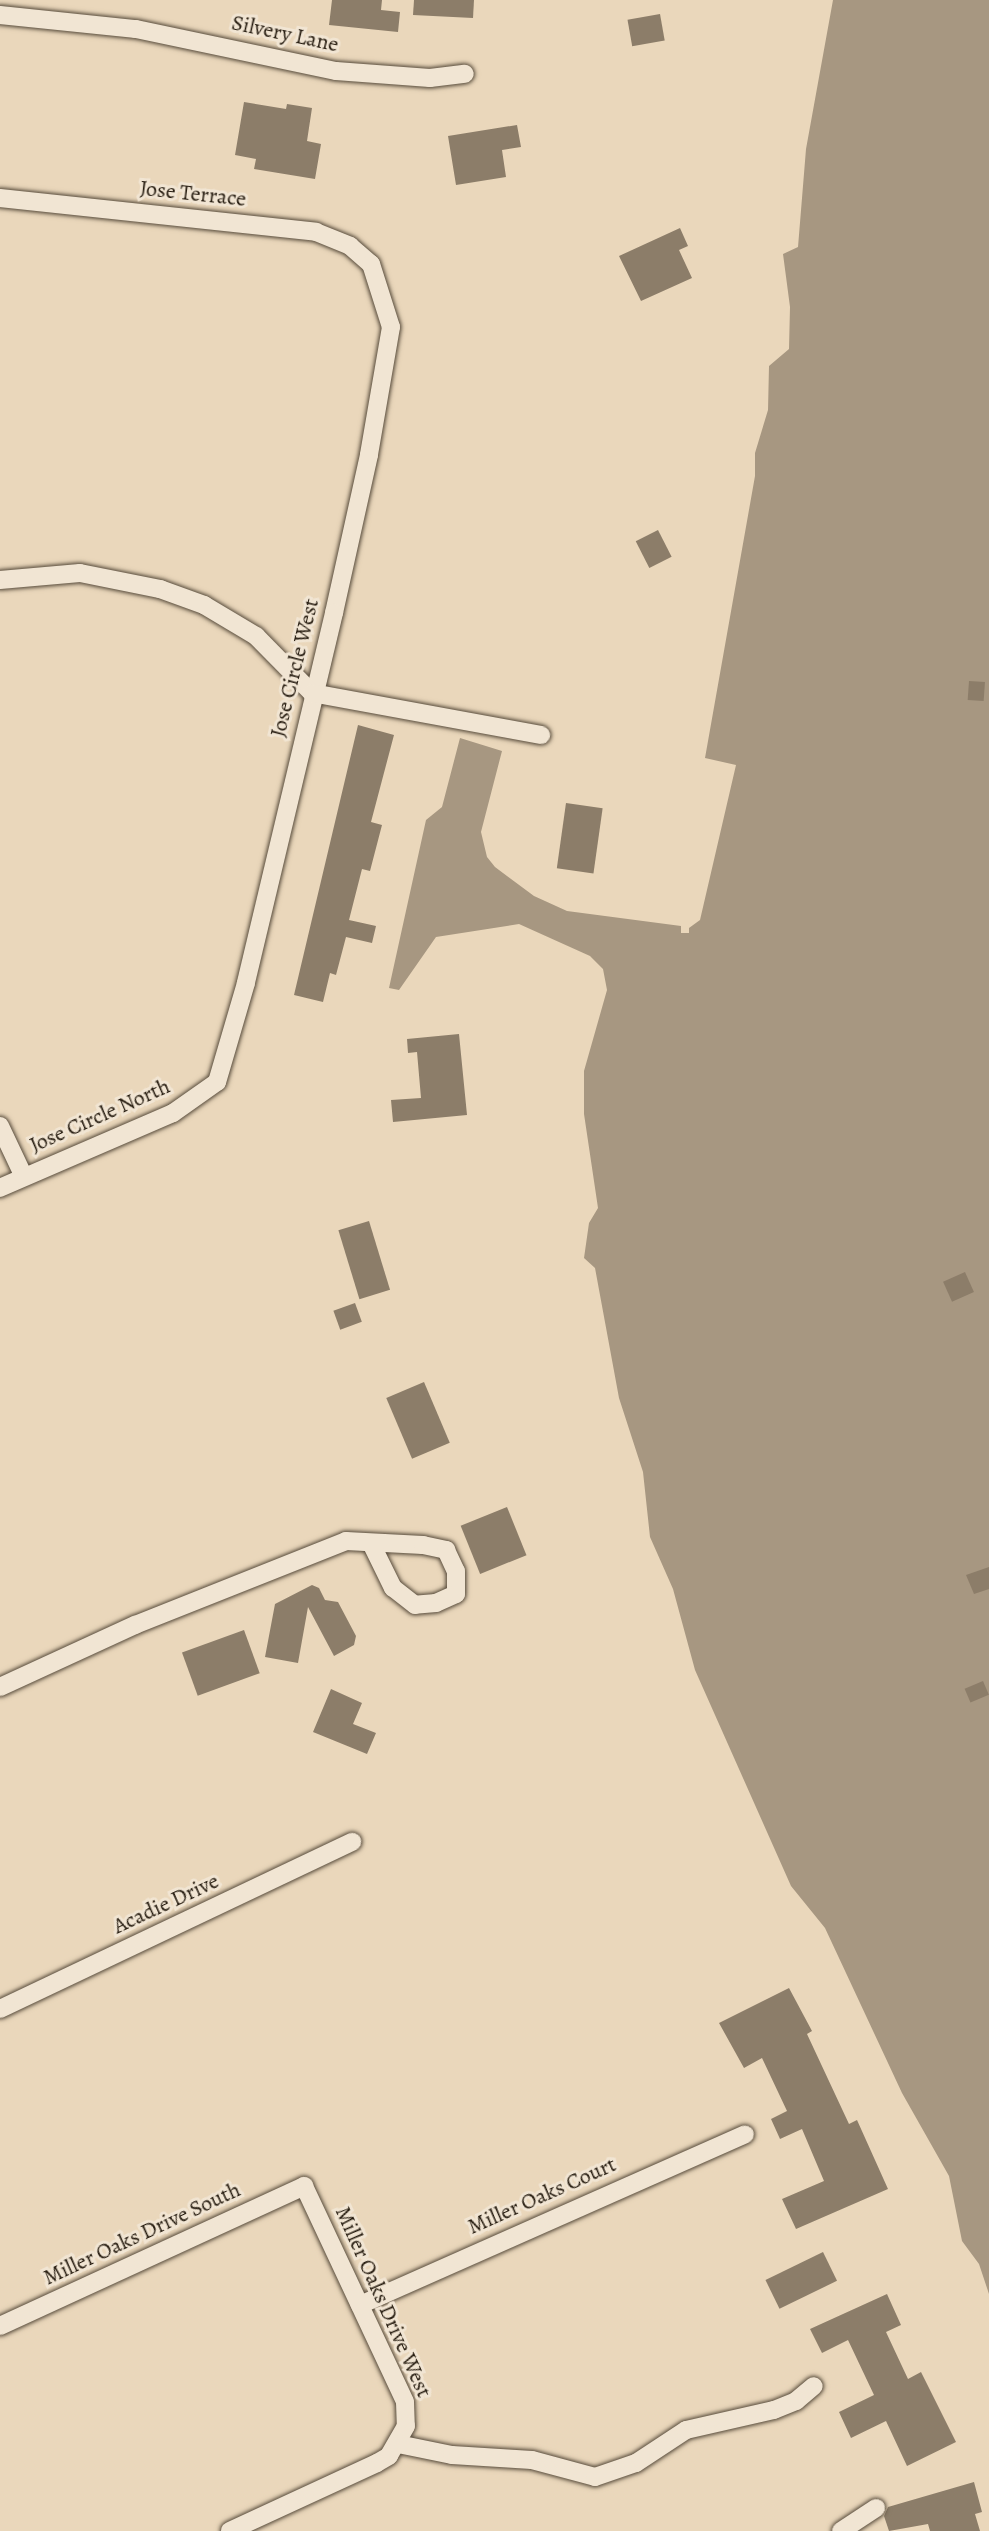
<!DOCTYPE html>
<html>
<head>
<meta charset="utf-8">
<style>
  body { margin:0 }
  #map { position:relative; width:989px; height:2531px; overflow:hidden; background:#ead7bb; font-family:Alegreya,serif }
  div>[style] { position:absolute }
  .water>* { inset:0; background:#a79781 }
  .building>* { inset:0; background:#8c7d69; transform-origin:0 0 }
  .roads { filter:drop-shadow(0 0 2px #574b3b) drop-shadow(0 0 2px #574b3b) }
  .minor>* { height:18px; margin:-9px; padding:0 9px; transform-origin:9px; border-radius:9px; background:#f1e5d3 }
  span { translate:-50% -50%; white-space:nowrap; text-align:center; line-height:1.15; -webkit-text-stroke:6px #f1e5d3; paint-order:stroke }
  .street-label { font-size:22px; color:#261c10 }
</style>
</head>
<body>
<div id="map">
  <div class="water">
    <div style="clip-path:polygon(833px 0,989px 0,989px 2294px,979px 2264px,962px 2241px,949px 2176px,902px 2093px,825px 1928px,791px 1886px,695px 1670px,673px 1589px,650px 1537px,643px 1472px,619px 1398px,595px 1268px,584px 1258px,589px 1223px,598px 1208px,584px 1114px,584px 1071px,607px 990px,603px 969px,590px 956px,519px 924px,436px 937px,399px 990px,389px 988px,426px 820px,442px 807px,460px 738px,502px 751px,481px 832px,487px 857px,495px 867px,534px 896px,567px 911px,681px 926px,681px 933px,689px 933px,689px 928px,700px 920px,736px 765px,705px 758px,755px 476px,755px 453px,768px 410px,769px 366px,789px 349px,790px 307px,783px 254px,798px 247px,806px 149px)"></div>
  </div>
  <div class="building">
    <div style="clip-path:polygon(332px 0,382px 0,381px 10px,400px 12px,398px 32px,329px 25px)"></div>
    <div style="clip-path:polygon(414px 0,474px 0,473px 18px,413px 15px)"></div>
    <div style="left:660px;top:14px;width:27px;height:33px;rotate:80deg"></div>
    <div style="clip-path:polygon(244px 102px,286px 109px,287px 104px,312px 108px,307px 141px,321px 144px,315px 179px,254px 169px,256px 159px,235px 155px)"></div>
    <div style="clip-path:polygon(517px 125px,521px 147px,502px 150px,506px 177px,456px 185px,448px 136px)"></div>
    <div style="clip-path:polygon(680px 228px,688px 246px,679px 250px,692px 278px,641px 301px,619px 256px)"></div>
    <div style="left:658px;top:530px;width:30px;height:25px;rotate:63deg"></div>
    <div style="left:969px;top:681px;width:16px;height:19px;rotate:4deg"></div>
    <div style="clip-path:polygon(358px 725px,394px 735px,371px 822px,382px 825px,370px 871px,362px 869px,349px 920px,376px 926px,372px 943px,346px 937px,336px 975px,330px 973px,323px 1002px,294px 995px)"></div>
    <div style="left:566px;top:803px;width:37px;height:66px;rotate:8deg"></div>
    <div style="clip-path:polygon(459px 1034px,467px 1115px,393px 1122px,391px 1100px,421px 1098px,417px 1052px,408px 1053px,407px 1039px)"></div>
    <div style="left:369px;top:1221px;width:72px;height:32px;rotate:73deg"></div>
    <div style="left:965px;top:1272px;width:22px;height:24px;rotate:66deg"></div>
    <div style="left:355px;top:1303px;width:20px;height:23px;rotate:70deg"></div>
    <div style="left:424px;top:1382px;width:66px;height:41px;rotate:67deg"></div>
    <div style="left:507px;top:1507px;width:52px;height:50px;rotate:68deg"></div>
    <div style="clip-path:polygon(989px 1567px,989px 1589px,974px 1594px,966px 1575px)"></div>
    <div style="clip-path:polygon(312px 1585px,319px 1588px,325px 1600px,338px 1602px,356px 1636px,354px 1645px,334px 1656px,308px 1607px,298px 1663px,265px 1657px,275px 1604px)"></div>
    <div style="left:244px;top:1630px;width:46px;height:66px;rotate:70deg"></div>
    <div style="left:983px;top:1681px;width:15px;height:20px;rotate:67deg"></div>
    <div style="clip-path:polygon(331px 1689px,362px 1703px,353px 1724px,376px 1733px,367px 1754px,313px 1732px)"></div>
    <div style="clip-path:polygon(789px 1988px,812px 2031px,807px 2034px,849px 2124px,857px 2120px,888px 2189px,796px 2229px,782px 2199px,824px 2181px,802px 2129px,780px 2139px,771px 2119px,787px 2111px,762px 2058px,744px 2068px,719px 2023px)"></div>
    <div style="left:823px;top:2252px;width:32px;height:64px;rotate:64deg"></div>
    <div style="clip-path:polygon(887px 2294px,901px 2325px,886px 2332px,908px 2379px,921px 2372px,956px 2442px,907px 2466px,886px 2421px,851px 2438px,839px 2412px,874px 2395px,848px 2340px,822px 2353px,810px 2329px)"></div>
    <div style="clip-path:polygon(974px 2482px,982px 2512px,975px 2514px,980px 2531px,930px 2531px,928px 2524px,889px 2531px,884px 2516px,888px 2507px)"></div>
  </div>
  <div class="roads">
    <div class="minor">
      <div style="left:0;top:15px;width:137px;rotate:5.9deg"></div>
      <div style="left:136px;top:29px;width:204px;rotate:11.9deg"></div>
      <div style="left:336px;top:71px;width:94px;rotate:4.3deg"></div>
      <div style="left:430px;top:78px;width:35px;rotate:-7deg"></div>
      <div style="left:0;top:198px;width:318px;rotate:6.1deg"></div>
      <div style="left:316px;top:232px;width:37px;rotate:22deg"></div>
      <div style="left:350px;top:246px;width:28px;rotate:41deg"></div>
      <div style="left:371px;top:264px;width:66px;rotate:72.4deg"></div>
      <div style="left:391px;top:327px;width:130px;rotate:99.8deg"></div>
      <div style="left:369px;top:455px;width:162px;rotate:102.5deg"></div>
      <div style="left:334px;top:613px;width:380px;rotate:103.4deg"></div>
      <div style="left:246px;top:983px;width:103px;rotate:106.3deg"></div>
      <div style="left:217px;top:1082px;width:54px;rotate:144.8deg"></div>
      <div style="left:173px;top:1113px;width:189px;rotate:156.6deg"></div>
      <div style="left:0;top:580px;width:80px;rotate:-5deg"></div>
      <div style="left:80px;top:573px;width:82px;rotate:11.3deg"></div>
      <div style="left:160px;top:589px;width:47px;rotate:20deg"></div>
      <div style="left:204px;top:605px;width:61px;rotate:30.8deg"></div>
      <div style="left:256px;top:636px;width:80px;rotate:45.5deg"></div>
      <div style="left:312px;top:693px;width:233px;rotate:10.4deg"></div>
      <div style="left:0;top:1126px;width:56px;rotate:64.8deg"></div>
      <div style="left:0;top:1687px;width:149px;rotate:-24.7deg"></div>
      <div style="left:135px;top:1625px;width:227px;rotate:-21.7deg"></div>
      <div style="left:346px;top:1541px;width:77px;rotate:3deg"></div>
      <div style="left:423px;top:1545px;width:24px;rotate:12deg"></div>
      <div style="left:446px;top:1550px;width:23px;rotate:65deg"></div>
      <div style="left:456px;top:1571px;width:23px;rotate:90deg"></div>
      <div style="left:456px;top:1594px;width:22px;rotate:156deg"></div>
      <div style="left:436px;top:1603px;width:21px;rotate:175deg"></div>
      <div style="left:415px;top:1605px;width:28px;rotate:-142deg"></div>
      <div style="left:393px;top:1588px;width:50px;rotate:-116.1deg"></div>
      <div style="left:0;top:2009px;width:390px;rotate:-25.4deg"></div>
      <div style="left:360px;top:2305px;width:421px;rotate:-23.9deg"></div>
      <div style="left:0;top:2326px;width:335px;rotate:-24.7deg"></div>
      <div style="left:304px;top:2186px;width:238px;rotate:64.9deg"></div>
      <div style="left:405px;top:2402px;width:24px;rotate:88deg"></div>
      <div style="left:406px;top:2426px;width:34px;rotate:120deg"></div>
      <div style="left:389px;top:2456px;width:14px;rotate:150deg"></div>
      <div style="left:377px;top:2463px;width:162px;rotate:155.2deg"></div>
      <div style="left:398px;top:2444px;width:55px;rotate:11.5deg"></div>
      <div style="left:452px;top:2455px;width:80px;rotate:3.6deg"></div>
      <div style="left:532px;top:2460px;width:65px;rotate:15.1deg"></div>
      <div style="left:595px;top:2477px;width:43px;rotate:-18.9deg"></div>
      <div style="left:636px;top:2463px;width:60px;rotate:-33.4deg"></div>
      <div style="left:686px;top:2430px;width:90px;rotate:-12.8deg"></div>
      <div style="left:774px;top:2410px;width:24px;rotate:-22deg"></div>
      <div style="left:796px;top:2401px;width:23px;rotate:-40deg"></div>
      <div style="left:841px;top:2531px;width:42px;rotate:-33.3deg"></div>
    </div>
  </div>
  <div class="street-label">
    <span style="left:285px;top:34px;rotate:12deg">Silvery Lane</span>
    <span style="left:193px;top:194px;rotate:6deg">Jose Terrace</span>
    <span style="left:295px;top:668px;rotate:-76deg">Jose Circle West</span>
    <span style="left:100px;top:1116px;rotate:-24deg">Jose Circle North</span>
    <span style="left:166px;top:1904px;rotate:-25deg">Acadie Drive</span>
    <span style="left:542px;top:2196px;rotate:-24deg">Miller Oaks Court</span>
    <span style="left:142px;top:2234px;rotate:-25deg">Miller Oaks Drive South</span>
    <span style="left:383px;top:2302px;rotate:66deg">Miller Oaks Drive West</span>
  </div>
</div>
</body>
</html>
